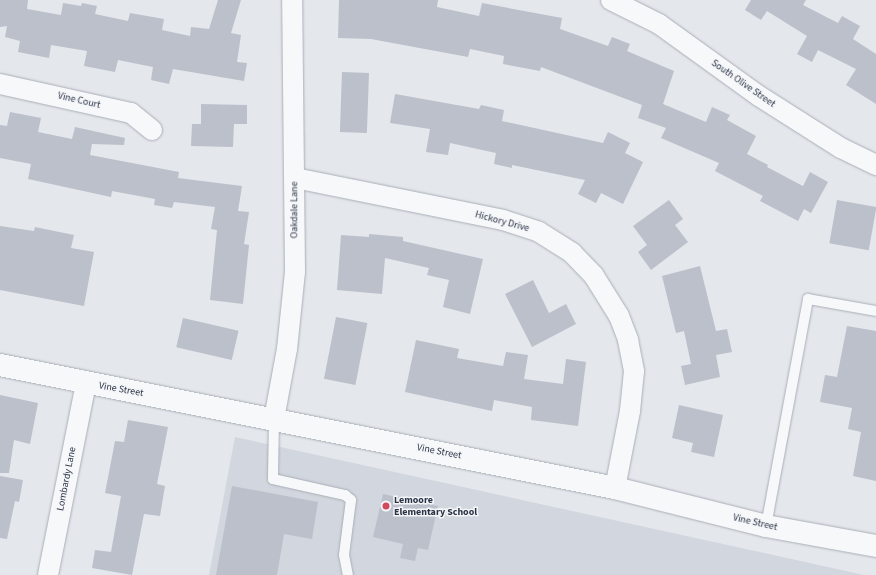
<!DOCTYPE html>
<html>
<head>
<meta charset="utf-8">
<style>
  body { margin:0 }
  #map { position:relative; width:876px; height:575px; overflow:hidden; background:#e4e7ec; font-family:"Source Sans 3",sans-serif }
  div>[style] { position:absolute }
  .built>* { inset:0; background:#d2d6de }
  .building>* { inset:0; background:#bbc0ca; transform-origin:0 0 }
  .roads { filter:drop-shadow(0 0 1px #a9aeb7) drop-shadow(0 0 1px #a9aeb7) }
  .service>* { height:10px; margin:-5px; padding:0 5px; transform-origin:5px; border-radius:5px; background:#f7f8fa }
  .minor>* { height:20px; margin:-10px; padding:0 10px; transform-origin:10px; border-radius:10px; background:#f7f8fa }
  .tertiary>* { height:22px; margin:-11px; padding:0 11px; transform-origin:11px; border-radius:11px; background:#f7f8fa }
  .dots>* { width:11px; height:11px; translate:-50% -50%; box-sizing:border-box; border:2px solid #f4f6f9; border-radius:50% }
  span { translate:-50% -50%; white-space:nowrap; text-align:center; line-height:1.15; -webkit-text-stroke:3px #f4f6f9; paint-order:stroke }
  .street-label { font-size:10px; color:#2b3445 }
  .poi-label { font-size:10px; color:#2b3445; font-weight:700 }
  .left { translate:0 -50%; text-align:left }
</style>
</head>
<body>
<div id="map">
  <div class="built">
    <div style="clip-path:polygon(235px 437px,864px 575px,209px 575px)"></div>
  </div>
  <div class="building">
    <div style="clip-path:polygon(0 0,28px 0,27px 9px,61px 15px,63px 3px,81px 6px,82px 3px,97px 6px,95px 14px,128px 21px,130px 13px,164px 19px,162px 30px,190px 36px,191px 27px,209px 29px,218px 0,241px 0,231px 33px,241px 35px,237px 62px,247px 63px,244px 81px,173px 69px,169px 84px,151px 80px,153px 67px,118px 60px,115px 72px,84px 66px,87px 51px,51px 45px,49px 58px,18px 52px,20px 41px,5px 37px,7px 26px,0 27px)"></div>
    <div style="clip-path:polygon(339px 0,438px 0,437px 7px,479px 16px,482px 3px,562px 18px,560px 29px,608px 46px,612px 37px,630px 44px,627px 51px,674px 71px,663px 104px,706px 122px,712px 107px,730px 115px,727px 120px,756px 136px,747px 154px,768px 165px,767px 167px,803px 186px,810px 172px,828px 182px,811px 213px,804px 209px,798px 221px,760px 201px,763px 196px,715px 171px,719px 163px,661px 138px,666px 128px,638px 118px,642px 105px,541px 67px,540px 71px,503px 64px,504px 56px,470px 49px,468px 57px,371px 39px,338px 38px)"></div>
    <div style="clip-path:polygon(751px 0,806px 0,803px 5px,838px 23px,842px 16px,860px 26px,853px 39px,876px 54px,876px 104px,846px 85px,856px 69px,818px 50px,812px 62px,797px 54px,807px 36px,767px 11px,761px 20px,745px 10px)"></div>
    <div style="left:342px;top:72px;width:27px;height:60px;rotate:2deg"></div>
    <div style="clip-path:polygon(395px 94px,479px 109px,481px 105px,504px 110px,502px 121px,603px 143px,608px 132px,630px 143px,625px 153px,643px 162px,623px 204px,601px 193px,596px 203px,578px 194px,585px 180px,512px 165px,512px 168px,494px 164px,496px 153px,450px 143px,448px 155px,426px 152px,430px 129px,390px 123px)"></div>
    <div style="clip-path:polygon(201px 104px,247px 105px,247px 124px,234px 124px,233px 147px,191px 146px,192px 124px,201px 124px)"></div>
    <div style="clip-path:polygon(10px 112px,41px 118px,38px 132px,72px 139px,75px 127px,125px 138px,124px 145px,92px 144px,90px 155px,179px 172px,178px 178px,242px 186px,238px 211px,249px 212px,244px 244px,249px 245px,243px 304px,210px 300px,217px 230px,211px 229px,215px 207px,174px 202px,172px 208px,154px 205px,155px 199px,112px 191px,111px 197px,28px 179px,31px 164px,0 158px,0 125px,7px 126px)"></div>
    <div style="clip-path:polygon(669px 200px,683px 219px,675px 225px,688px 242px,651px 270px,638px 252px,647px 245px,633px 226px)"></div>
    <div style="left:837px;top:200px;width:40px;height:44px;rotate:10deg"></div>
    <div style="clip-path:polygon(0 226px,34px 231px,35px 227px,74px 235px,71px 248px,94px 252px,84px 306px,0 290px)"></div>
    <div style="clip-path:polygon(369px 234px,403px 237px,403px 241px,483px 259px,470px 314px,443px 307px,449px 280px,427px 275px,429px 268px,385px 258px,382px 294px,337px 290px,341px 235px,369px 237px)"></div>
    <div style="clip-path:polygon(700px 266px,716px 331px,727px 329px,732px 352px,716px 355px,720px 377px,685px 385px,681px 366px,691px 364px,684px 331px,676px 333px,662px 276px)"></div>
    <div style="clip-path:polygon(533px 280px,549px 313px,566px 304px,576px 324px,532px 347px,505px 294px)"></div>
    <div style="left:336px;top:317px;width:32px;height:63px;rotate:11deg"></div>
    <div style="left:183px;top:318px;width:57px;height:30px;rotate:13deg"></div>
    <div style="clip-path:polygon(847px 326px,876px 331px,876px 481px,853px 476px,861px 432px,848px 429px,852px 408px,820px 402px,825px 375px,837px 377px)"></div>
    <div style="clip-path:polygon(416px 340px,459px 349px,457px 358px,503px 366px,506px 352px,528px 355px,524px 379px,563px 384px,566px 359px,586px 362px,578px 426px,531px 420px,532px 407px,494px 400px,492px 411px,405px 392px)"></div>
    <div style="clip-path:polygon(0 395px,38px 403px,30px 444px,14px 440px,9px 473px,0 473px)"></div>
    <div style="clip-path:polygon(679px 405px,723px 415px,714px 457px,691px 452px,693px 443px,672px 438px)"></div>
    <div style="clip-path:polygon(128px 420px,168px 427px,157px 484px,165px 486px,160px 516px,144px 514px,132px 575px,92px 568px,95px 550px,111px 552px,121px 496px,105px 493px,115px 441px,124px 442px)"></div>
    <div style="clip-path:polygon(0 476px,23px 480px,19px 502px,15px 501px,7px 539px,0 538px)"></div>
    <div style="clip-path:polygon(232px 486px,318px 502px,312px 539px,284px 534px,277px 575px,216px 575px)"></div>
    <div style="clip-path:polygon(383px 494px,438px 506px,428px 550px,418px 548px,415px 561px,400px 558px,403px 544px,373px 537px)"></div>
  </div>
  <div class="roads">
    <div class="service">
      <div style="left:274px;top:419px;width:60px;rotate:91deg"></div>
      <div style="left:273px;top:479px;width:74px;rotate:12.5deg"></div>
      <div style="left:345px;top:495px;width:8px;rotate:40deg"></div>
      <div style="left:351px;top:500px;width:55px;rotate:97.3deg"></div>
      <div style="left:344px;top:555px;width:20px;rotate:79deg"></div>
      <div style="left:766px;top:526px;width:231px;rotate:-79.5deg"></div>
      <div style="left:808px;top:299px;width:69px;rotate:10deg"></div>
    </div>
    <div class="minor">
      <div style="left:611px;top:0;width:54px;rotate:26.6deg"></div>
      <div style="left:659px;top:24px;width:123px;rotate:35.8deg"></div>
      <div style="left:759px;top:96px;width:97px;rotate:32.4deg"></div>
      <div style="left:841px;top:148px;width:39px;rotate:26deg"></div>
      <div style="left:0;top:84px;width:134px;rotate:12.5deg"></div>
      <div style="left:131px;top:113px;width:27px;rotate:39deg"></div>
      <div style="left:295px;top:178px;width:212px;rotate:11.4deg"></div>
      <div style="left:503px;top:220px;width:38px;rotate:18deg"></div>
      <div style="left:539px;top:232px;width:39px;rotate:32deg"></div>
      <div style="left:572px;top:253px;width:32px;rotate:46deg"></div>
      <div style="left:594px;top:276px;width:47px;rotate:58deg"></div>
      <div style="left:619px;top:316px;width:26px;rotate:69deg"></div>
      <div style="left:628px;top:340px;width:32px;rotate:79deg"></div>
      <div style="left:634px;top:371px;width:40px;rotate:95.7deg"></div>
      <div style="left:630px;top:411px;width:78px;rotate:101deg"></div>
      <div style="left:274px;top:419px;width:71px;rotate:-79.5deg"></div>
      <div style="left:287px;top:349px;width:77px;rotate:-84.1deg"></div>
      <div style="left:295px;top:272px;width:272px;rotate:-90.6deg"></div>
      <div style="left:48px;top:575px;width:196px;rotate:-78.8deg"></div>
    </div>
    <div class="tertiary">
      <div style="left:0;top:365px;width:627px;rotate:11.31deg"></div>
      <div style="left:615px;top:488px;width:156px;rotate:14.1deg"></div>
      <div style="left:766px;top:526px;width:112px;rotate:10.3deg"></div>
    </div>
  </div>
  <div class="dots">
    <div style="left:386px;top:506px;background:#d1495b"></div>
  </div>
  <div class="street-label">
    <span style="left:743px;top:84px;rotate:35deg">South Olive Street</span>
    <span style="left:79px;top:101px;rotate:13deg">Vine Court</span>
    <span style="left:295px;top:210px;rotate:-90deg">Oakdale Lane</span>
    <span style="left:502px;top:222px;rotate:15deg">Hickory Drive</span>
    <span style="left:121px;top:390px;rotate:10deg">Vine Street</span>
    <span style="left:439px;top:452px;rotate:11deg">Vine Street</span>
    <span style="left:67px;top:479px;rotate:-79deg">Lombardy Lane</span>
    <span style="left:755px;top:523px;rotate:13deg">Vine Street</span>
  </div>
  <div class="poi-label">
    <span class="left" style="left:394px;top:506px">Lemoore<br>Elementary School</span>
  </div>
</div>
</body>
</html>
